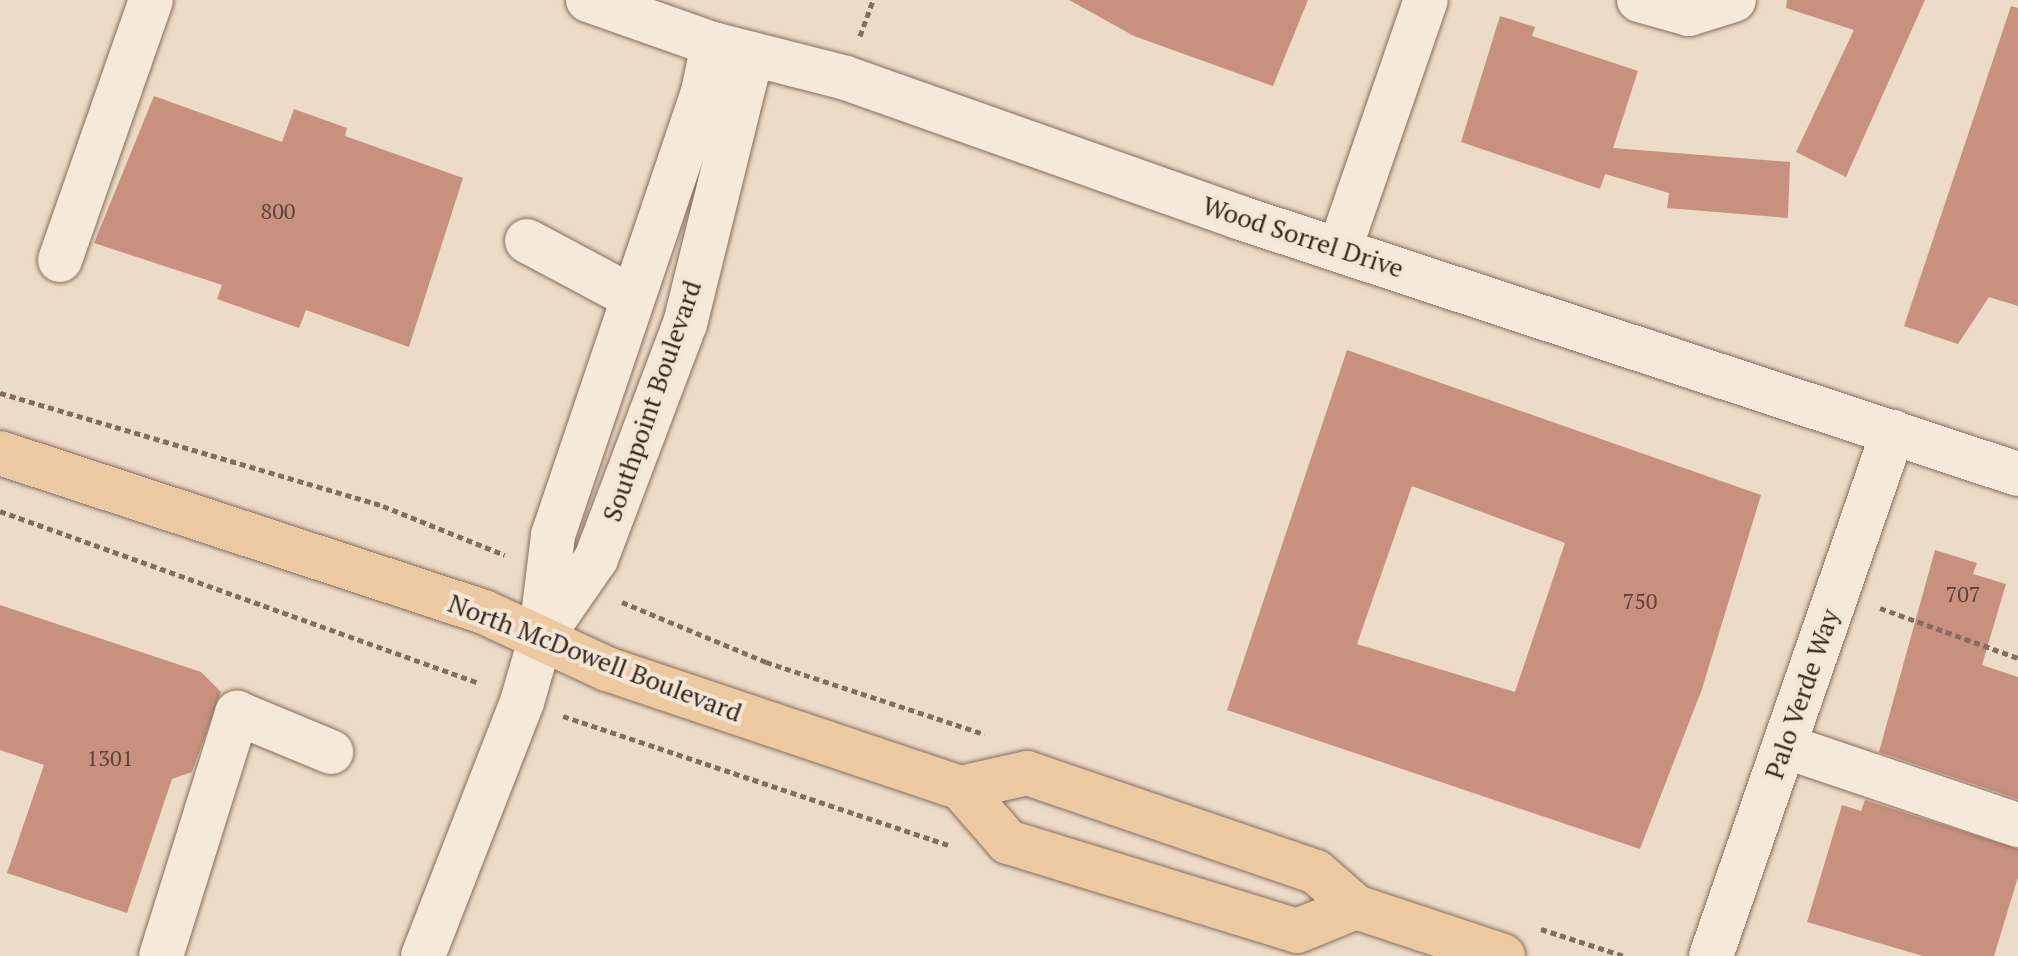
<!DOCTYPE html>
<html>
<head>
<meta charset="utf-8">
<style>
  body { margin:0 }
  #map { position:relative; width:2018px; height:956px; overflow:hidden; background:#ecdbc7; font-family:"PT Serif",serif }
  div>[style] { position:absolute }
  .building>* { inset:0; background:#c8917f }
  .path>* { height:5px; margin-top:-2.5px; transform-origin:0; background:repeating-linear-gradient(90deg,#866c5d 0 6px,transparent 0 10px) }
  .roads { filter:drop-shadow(0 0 2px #866c5d) drop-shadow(0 0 2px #866c5d) }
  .minor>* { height:44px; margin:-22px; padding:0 22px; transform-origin:22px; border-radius:22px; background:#f7e9da }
  .major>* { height:44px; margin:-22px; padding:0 22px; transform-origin:22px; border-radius:22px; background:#ecc9a1 }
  span { translate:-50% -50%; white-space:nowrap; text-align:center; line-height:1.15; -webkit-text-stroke:8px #f4e6d6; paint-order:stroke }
  .number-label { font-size:22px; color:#5c4238 }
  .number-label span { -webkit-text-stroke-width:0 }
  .street-label { font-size:26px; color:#382820 }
</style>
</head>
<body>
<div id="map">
  <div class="building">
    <div style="clip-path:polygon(1069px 0,1308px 0,1273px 86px,1134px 36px)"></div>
    <div style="clip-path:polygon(1787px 0,1925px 0,1846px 177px,1796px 152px,1854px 30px,1786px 8px)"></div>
    <div style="clip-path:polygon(2011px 6px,2018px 8px,2018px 306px,1989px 297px,1958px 344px,1904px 326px)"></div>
    <div style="clip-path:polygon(1500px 16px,1535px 27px,1532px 36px,1638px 71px,1613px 148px,1790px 162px,1788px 218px,1667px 208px,1669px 193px,1605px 174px,1600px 189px,1461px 142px)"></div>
    <div style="clip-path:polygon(154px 96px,282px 142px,294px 109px,347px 128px,345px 136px,463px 178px,409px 347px,306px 310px,299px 328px,217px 299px,222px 285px,94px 243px)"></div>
    <div style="clip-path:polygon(evenodd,1347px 350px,1761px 495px,1702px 689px,1640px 849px,1227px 710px,1347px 350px,1412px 486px,1565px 543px,1515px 692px,1357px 644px,1412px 486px)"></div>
    <div style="clip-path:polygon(1935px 550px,1977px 563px,1973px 574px,2006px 584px,1982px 665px,2018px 677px,2018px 799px,1879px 752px)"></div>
    <div style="clip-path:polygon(0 605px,201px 672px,221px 692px,192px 772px,172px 779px,127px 913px,7px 873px,44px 765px,0 750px)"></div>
    <div style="clip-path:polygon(1865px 800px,2018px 849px,2018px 877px,1994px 956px,1923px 956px,1807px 922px,1842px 805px,1861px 811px)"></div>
  </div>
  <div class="path">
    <div style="left:860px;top:36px;width:38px;rotate:-70deg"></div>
    <div style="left:0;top:393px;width:399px;rotate:16.4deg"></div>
    <div style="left:383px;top:506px;width:131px;rotate:21.9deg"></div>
    <div style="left:0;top:511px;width:509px;rotate:19.75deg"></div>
    <div style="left:622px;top:602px;width:156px;rotate:22.6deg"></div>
    <div style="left:766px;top:662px;width:230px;rotate:18.3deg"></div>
    <div style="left:1880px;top:608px;width:147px;rotate:19.9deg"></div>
    <div style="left:563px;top:716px;width:406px;rotate:18.5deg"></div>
    <div style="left:1541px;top:929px;width:87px;rotate:18deg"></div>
  </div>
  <div class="roads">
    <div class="minor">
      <div style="left:588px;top:0;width:133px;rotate:19.4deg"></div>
      <div style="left:713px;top:44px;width:137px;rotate:14.3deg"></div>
      <div style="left:846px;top:78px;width:416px;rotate:19.5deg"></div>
      <div style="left:1238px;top:217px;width:821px;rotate:18.24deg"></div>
      <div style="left:1639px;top:0;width:52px;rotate:15.6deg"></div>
      <div style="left:1689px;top:14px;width:47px;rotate:-17.3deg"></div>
      <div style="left:527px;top:241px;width:119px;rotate:28.1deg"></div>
      <div style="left:1340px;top:248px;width:262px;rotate:-70.9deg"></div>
      <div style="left:60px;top:260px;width:275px;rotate:-70.7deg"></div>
      <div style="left:544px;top:634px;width:91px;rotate:-55.3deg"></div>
      <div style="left:596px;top:559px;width:251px;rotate:-69.3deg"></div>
      <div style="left:685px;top:324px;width:278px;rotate:-76.1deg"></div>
      <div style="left:1784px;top:746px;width:247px;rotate:18.7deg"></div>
      <div style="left:161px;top:956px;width:255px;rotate:-72.6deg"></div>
      <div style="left:237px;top:713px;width:102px;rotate:22.5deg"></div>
      <div style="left:423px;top:956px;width:273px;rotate:-68.7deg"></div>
      <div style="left:522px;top:702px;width:65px;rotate:-73.8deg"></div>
      <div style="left:540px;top:640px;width:106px;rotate:-82.9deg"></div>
      <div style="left:553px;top:535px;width:468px;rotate:-71.3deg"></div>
      <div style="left:703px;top:92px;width:49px;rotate:-78.2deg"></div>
      <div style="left:1711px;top:956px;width:555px;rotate:-70.85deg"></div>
    </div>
    <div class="major">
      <div style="left:0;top:453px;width:509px;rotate:18.19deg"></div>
      <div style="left:484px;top:612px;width:136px;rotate:24.9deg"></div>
      <div style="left:607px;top:669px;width:373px;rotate:18.6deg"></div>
      <div style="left:961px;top:788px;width:72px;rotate:49deg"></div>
      <div style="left:1008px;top:842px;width:302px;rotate:17.1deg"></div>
      <div style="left:1297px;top:931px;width:64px;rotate:-22.1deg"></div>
      <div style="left:961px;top:788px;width:68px;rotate:-12.8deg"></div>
      <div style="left:1027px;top:773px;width:305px;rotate:18.9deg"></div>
      <div style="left:1316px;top:872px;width:53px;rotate:41.2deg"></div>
      <div style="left:1356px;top:907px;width:155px;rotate:18.4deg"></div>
    </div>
  </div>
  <div class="number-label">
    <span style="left:278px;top:211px">800</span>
    <span style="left:1963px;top:594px">707</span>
    <span style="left:1640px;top:601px">750</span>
    <span style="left:110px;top:758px">1301</span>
  </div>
  <div class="street-label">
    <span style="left:1303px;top:237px;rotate:18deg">Wood Sorrel Drive</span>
    <span style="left:652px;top:401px;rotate:-71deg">Southpoint Boulevard</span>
    <span style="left:595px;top:658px;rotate:21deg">North McDowell Boulevard</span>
    <span style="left:1802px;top:694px;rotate:-71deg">Palo Verde Way</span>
  </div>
</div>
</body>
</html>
